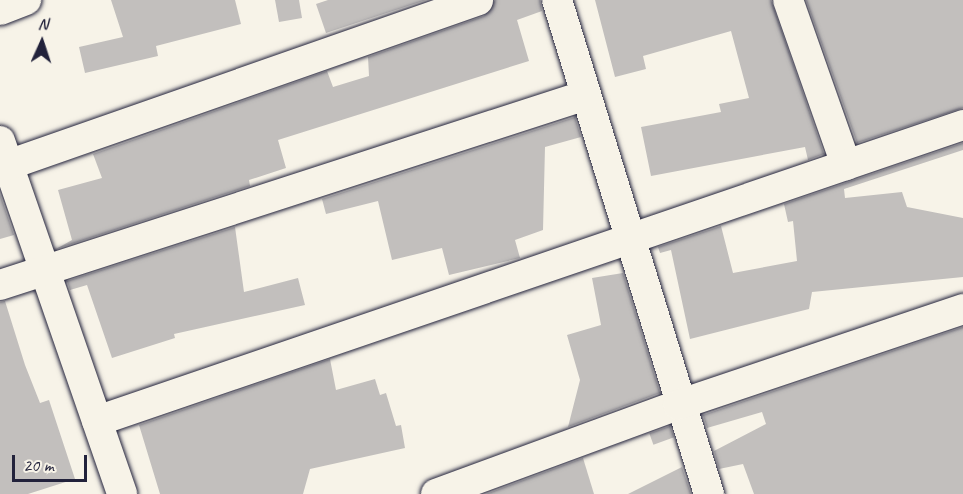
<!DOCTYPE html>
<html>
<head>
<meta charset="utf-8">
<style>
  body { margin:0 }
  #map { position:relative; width:963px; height:494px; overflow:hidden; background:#f7f3e8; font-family:Caveat,sans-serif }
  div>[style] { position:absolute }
  .building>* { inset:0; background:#c2bfbd; transform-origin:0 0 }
  .roads { filter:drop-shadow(0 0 2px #22223b) drop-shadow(0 0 2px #22223b) }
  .minor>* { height:30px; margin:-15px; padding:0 15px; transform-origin:15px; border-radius:15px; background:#f7f3e8 }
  span { translate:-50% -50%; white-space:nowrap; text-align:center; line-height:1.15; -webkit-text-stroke:6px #f7f3e8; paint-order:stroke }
  .north { position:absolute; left:12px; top:12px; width:60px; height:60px; -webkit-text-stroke:4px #f7f3e8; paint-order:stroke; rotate:3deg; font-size:16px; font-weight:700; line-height:24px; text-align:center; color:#22223b }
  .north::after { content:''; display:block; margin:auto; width:21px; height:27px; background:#22223b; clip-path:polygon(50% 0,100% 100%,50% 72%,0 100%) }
  .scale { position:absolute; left:12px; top:455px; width:75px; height:27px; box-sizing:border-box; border:3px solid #22223b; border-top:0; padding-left:8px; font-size:18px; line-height:21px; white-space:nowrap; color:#22223b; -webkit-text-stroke:4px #f7f3e8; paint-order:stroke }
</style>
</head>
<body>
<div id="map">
  <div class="building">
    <div style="clip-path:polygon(111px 0,235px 0,241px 24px,156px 46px,158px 56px,85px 73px,79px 47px,123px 37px)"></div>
    <div style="clip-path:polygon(275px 0,299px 0,302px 18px,279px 22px)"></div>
    <div style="clip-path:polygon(328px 0,426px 0,326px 33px,316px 4px)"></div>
    <div style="clip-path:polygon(495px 0,540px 0,542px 11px,517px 20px,529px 61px,278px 140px,286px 168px,249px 180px,250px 186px,56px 249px,72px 240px,58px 190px,102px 178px,93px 154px,327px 71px,333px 87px,369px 76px,368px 57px,484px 16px)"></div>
    <div style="clip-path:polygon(595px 0,771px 0,824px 154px,808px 160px,805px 147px,651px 176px,641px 127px,721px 112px,719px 104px,749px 98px,731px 31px,643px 56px,646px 69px,615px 77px)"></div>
    <div style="clip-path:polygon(806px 0,963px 0,963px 108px,857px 143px)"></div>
    <div style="clip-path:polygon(575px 117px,581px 137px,545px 147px,543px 230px,515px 240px,520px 258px,449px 275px,442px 248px,392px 260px,378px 201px,326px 214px,322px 199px)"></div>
    <div style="clip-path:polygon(963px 143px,963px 150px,844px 189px,845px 198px,902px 192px,907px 207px,963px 218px,963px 277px,812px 292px,809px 309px,690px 339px,671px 250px,660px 253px,658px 247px,721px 226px,733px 273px,797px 261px,793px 221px,788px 222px,784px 204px)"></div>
    <div style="clip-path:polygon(0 194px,14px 235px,0 239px)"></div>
    <div style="clip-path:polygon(235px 227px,244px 292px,298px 278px,305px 305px,174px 334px,175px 338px,112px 358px,87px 285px,70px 290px,67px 281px)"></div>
    <div style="clip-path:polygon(623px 273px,660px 393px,568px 427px,580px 380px,567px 335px,601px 325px,592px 278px)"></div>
    <div style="clip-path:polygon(5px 301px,25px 365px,40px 403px,49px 400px,75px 479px,28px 494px,0 494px,0 302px)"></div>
    <div style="clip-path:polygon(963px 327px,963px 494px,754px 494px,743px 464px,719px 469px,714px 451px,766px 424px,762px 412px,707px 428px,703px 415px)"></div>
    <div style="clip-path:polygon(330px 359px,336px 390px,375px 379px,380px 395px,386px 393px,396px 426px,401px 425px,405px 448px,310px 469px,303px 494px,160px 494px,139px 425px)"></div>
    <div style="left:670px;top:426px;width:12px;height:22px;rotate:70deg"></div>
    <div style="clip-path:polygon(583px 458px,594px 494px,486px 494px)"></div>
    <div style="clip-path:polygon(682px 467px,691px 494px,628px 494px)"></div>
  </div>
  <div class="roads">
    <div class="minor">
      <div style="left:557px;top:0;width:517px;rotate:72.9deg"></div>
      <div style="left:788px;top:0;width:175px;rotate:70.6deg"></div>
      <div style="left:0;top:10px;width:28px;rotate:-21deg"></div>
      <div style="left:0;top:141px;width:373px;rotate:70.9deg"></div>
      <div style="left:8px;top:165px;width:498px;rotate:-19.3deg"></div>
      <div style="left:0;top:285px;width:613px;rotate:-17.96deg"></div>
      <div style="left:97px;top:421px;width:915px;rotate:-18.87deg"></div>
      <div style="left:436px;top:494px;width:258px;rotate:-20.2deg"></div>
      <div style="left:678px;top:405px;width:301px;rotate:-18.6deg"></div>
    </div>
  </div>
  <div class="north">N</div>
  <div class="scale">20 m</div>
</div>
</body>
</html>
